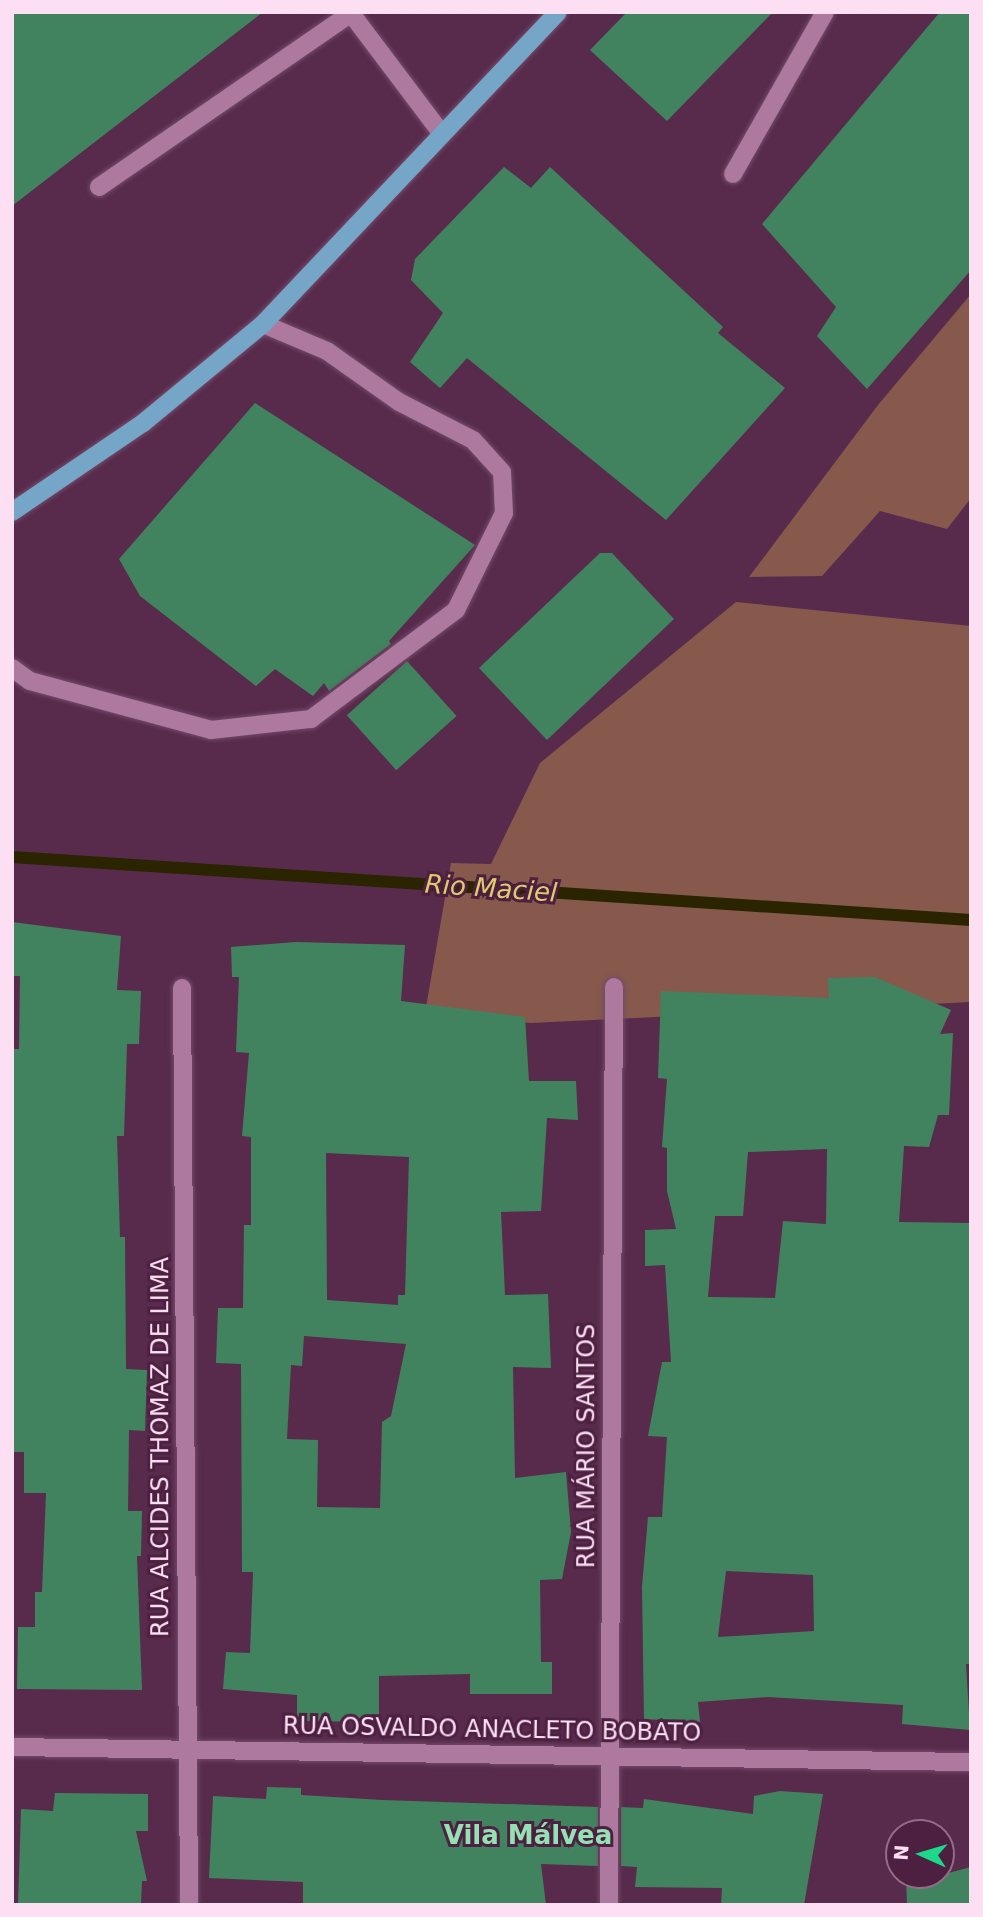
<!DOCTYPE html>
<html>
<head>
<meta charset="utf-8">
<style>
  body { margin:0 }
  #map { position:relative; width:983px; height:1917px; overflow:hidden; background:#582b4d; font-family:"DejaVu Sans",sans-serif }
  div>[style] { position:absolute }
  .green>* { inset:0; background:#86594c }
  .stream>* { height:12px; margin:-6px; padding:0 6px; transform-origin:6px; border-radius:6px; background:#2b2400 }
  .building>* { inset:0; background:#42835f; transform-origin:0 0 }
  .roads { filter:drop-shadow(0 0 2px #724a68) drop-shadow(0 0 2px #724a68) }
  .minor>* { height:18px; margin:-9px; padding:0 9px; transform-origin:9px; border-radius:9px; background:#ad799f }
  .major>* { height:18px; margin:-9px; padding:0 9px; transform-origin:9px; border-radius:9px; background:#75a6c7 }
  span { translate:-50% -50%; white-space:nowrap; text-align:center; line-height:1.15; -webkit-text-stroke:6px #4d2042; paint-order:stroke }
  .street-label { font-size:24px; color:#fcdff3 }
  .water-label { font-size:26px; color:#e0cb6b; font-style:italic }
  .neighbourhood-label { font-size:26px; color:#94e1b3; font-weight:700 }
  .frame { position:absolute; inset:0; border:14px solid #fcdff3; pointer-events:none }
  .north { position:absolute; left:885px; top:1819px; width:70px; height:70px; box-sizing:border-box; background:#4d2042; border:2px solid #936c89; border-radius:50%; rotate:274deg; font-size:19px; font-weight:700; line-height:28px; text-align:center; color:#fcdff3 }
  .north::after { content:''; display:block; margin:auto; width:24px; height:32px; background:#1bd988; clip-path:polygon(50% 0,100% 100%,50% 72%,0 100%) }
</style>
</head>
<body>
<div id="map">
  <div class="green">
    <div style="clip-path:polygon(971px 294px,971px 498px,947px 529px,880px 511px,822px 576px,749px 577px,878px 405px)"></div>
    <div style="clip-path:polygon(736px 602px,971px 626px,971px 1002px,530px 1023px,425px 1013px,451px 863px,491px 864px,540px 763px)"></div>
  </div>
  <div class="stream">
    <div style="left:12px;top:857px;width:961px;rotate:3.76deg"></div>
  </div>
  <div class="building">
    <div style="clip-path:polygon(12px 12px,263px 12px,12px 206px)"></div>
    <div style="clip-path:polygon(627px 12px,773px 12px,667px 121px,590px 50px)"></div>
    <div style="clip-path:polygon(940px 12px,971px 12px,971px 270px,867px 389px,817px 336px,836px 307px,762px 224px)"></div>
    <div style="clip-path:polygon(504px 167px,531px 188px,550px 167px,723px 327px,718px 333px,785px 388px,666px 520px,467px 358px,440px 388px,410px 362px,443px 313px,411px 280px,415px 259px)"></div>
    <div style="clip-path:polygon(255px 403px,475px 545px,389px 641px,391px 644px,329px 691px,324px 683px,313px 696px,275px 669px,256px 686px,140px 596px,119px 559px)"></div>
    <div style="clip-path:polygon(600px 553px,612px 553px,674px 619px,547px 740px,479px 668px)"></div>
    <div style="left:407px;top:661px;width:74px;height:81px;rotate:48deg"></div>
    <div style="clip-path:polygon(12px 922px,121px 936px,117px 990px,141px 991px,139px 1044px,127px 1044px,124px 1136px,117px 1136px,120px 1237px,125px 1237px,126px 1369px,147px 1370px,145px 1431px,129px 1430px,128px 1511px,142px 1511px,141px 1556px,137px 1556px,142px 1690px,17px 1689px,18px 1627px,35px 1627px,35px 1592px,42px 1592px,46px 1493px,24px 1493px,24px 1452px,14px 1452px,12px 1049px,19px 1049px,20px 976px,12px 976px)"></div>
    <div style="clip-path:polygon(evenodd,296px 942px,405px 945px,401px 1001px,525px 1017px,529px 1081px,576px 1081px,578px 1120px,547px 1118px,541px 1211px,501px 1212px,505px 1295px,548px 1294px,551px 1368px,513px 1367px,515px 1478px,566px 1472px,571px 1532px,562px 1579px,540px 1580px,541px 1662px,552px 1662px,552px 1694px,470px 1694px,470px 1674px,379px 1676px,379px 1722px,297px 1721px,297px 1695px,223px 1689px,226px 1652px,250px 1653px,253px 1572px,242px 1572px,241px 1364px,216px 1363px,218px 1308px,243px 1308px,244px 1225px,251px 1225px,251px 1137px,242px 1136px,249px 1053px,236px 1052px,239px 977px,232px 977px,231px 947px,296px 942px,326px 1153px,409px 1157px,405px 1295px,398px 1295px,398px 1305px,327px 1300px,326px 1153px,296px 942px,304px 1336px,406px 1344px,391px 1416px,382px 1422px,380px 1508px,317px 1507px,318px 1440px,287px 1439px,291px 1365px,302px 1366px,304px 1336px)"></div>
    <div style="clip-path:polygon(evenodd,875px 977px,951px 1010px,940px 1034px,953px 1033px,949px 1115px,938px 1115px,929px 1147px,904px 1146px,899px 1222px,971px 1223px,971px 1664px,966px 1664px,970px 1730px,902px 1724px,903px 1705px,768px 1697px,698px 1702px,700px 1722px,644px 1719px,642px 1587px,648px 1517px,662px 1517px,667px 1437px,648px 1436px,662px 1362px,671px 1362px,665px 1265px,645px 1266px,645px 1230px,676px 1229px,667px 1191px,667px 1148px,662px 1147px,667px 1079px,658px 1078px,661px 991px,829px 998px,828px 978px,875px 977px,827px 1149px,826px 1224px,783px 1221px,775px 1298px,708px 1297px,715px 1216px,743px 1216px,748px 1152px,827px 1149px,875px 977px,726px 1571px,813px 1575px,814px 1631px,718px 1637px,726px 1571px)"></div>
    <div style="clip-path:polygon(267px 1787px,301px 1788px,301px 1795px,382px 1800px,598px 1807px,598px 1866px,541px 1864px,546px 1905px,303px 1905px,303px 1882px,209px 1878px,213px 1796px,266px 1799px)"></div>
    <div style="clip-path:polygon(780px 1791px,823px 1794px,804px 1905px,721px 1905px,722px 1888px,635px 1887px,637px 1867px,621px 1866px,621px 1807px,643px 1808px,644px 1799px,753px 1814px,754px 1796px)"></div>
    <div style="clip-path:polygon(55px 1793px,148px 1794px,148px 1831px,136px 1831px,147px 1881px,142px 1881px,141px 1905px,18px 1905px,21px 1809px,53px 1811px)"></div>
    <div style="clip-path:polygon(971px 1867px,971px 1905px,907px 1905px,906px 1875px,941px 1875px)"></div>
  </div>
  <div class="roads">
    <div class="minor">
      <div style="left:350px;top:12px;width:153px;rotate:53deg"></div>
      <div style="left:733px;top:174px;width:186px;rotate:-60.4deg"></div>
      <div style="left:99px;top:187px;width:306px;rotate:-34.6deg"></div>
      <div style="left:12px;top:668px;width:22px;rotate:36deg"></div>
      <div style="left:30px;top:681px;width:188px;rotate:15.1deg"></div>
      <div style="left:211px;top:730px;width:101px;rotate:-6.3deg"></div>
      <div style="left:311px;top:719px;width:181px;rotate:-36.9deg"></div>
      <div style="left:456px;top:610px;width:108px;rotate:-63.7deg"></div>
      <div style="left:504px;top:513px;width:41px;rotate:-92.8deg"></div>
      <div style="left:502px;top:472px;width:43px;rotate:-132.2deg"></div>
      <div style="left:473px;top:440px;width:83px;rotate:-152.8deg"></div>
      <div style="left:399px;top:402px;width:88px;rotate:-144.7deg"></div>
      <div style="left:327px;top:351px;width:69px;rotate:-157.1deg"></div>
      <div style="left:182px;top:988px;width:917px;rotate:89.56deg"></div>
      <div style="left:12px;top:1747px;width:959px;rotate:0.9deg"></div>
      <div style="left:609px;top:1905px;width:918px;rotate:-89.69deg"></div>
    </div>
    <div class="major">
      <div style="left:12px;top:512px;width:158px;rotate:-34.2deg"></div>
      <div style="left:143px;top:423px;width:156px;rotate:-39.5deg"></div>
      <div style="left:263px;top:324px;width:429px;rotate:-46.6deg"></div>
    </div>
  </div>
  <div class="street-label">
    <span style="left:587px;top:1446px;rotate:-90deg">RUA MÁRIO SANTOS</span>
    <span style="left:161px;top:1447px;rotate:-90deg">RUA ALCIDES THOMAZ DE LIMA</span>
    <span style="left:492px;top:1730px;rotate:1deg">RUA OSVALDO ANACLETO BOBATO</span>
  </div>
  <div class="water-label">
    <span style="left:491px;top:889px;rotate:4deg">Rio Maciel</span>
  </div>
  <div class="neighbourhood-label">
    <span style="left:528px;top:1836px">Vila Málvea</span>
  </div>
  <div class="frame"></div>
  <div class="north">N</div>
</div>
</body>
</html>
